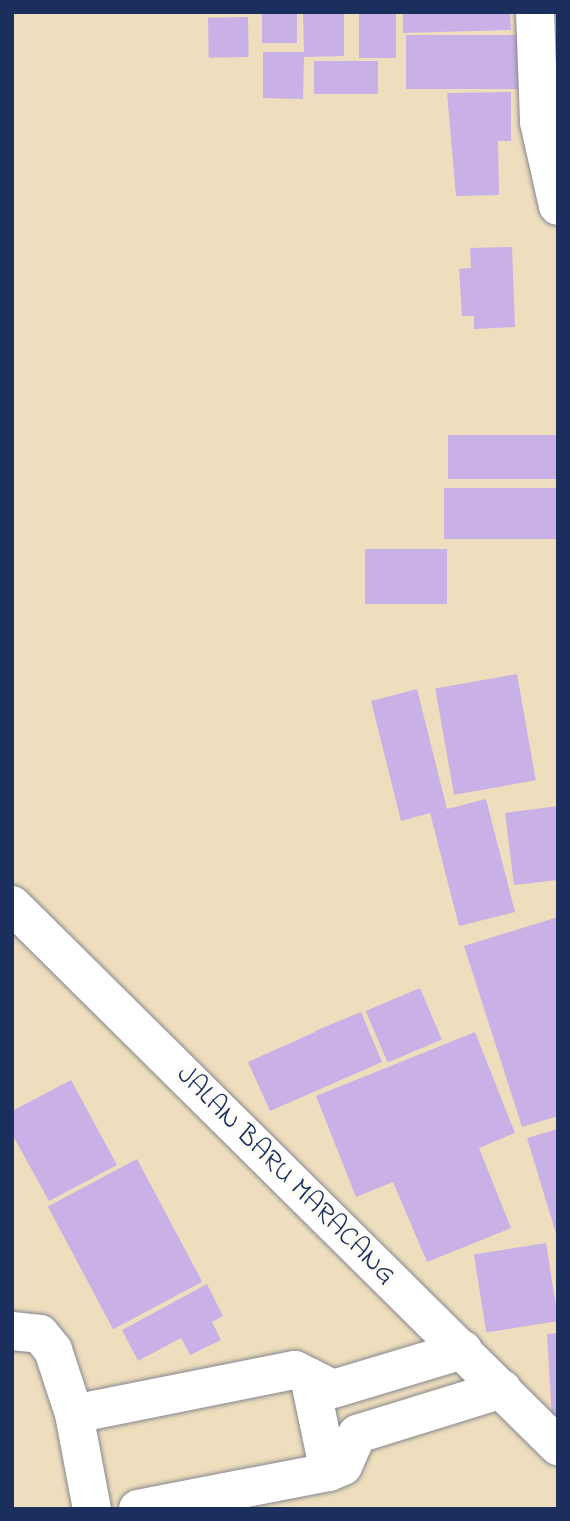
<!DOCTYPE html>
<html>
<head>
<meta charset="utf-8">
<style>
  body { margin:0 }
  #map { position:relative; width:570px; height:1521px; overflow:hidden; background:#efdebd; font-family:"Indie Flower",sans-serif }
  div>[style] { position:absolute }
  .building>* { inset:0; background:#c9b0e7; transform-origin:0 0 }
  .roads { filter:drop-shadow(0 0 2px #85868e) drop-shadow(0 0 2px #85868e) }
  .minor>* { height:38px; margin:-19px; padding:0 19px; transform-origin:19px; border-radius:19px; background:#fff }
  span { translate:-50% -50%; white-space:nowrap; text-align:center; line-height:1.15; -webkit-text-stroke:7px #fdfcf7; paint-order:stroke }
  .street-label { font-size:28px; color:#1b2f5e }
  .frame { position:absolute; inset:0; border:14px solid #1b2f5e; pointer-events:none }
</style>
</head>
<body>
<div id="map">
  <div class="building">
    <div style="left:262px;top:12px;width:35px;height:31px"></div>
    <div style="clip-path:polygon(303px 12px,344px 12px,344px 56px,304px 57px,303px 99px,263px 98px,263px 52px,304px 52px)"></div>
    <div style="left:359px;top:12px;width:37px;height:46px"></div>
    <div style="clip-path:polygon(403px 12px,510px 12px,511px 30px,403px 33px)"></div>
    <div style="left:248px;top:17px;width:40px;height:40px;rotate:89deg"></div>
    <div style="left:406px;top:35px;width:112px;height:54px"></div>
    <div style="left:378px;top:61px;width:33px;height:64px;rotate:90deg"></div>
    <div style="clip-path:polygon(511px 92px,511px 141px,498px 141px,499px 195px,456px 196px,447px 93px)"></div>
    <div style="clip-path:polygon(512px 247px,515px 327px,474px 329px,474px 316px,462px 316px,459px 269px,471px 268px,470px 248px)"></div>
    <div style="left:448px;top:435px;width:110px;height:44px"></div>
    <div style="left:444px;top:488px;width:114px;height:51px"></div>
    <div style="left:365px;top:549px;width:82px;height:55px"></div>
    <div style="left:517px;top:674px;width:108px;height:83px;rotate:80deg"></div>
    <div style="clip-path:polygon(417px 689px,447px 809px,486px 799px,515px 912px,459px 926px,430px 813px,401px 821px,371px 701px)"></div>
    <div style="clip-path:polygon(558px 806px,558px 880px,514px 885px,505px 813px)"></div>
    <div style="clip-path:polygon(558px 917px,558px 1116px,522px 1127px,464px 946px)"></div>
    <div style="left:420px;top:988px;width:56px;height:59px;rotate:67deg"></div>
    <div style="clip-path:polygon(361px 1012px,382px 1062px,270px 1111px,248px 1062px,315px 1032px,321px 1045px,315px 1031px)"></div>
    <div style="clip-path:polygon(475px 1032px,515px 1133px,479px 1148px,511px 1228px,427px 1262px,393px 1182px,356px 1197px,316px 1096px)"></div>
    <div style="clip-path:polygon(71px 1080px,117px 1165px,49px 1201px,12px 1134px,12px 1111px)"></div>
    <div style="clip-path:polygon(558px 1129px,558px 1236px,557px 1237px,527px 1138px)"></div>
    <div style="left:137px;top:1159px;width:139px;height:101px;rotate:62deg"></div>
    <div style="left:546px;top:1243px;width:79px;height:73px;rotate:81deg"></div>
    <div style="clip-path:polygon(207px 1284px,223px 1316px,212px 1322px,221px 1340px,190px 1355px,181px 1338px,138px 1361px,122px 1330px)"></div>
    <div style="clip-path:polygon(558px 1333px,558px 1418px,552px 1419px,547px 1334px)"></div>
  </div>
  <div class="roads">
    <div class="minor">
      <div style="left:535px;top:12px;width:110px;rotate:87.9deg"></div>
      <div style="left:539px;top:122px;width:86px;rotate:77.3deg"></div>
      <div style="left:12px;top:905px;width:769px;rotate:44.74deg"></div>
      <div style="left:12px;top:1331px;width:28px;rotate:6deg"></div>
      <div style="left:40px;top:1334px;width:21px;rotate:51deg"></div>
      <div style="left:53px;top:1350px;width:67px;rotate:71.8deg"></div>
      <div style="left:74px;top:1414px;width:97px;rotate:79.3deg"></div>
      <div style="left:309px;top:1377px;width:97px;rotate:78.1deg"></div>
      <div style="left:74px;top:1414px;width:225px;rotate:-11.3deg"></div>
      <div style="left:295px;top:1370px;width:42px;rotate:26.6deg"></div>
      <div style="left:333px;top:1389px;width:136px;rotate:-16.7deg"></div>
      <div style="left:138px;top:1509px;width:195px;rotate:-11deg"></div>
      <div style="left:329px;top:1472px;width:15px;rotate:-23deg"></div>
      <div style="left:343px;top:1466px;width:35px;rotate:-66deg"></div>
      <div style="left:357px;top:1434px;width:152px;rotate:-17.2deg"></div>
    </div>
  </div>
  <div class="street-label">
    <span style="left:285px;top:1176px;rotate:45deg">JALAN BARU MARACANG</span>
  </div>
  <div class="frame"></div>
</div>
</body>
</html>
